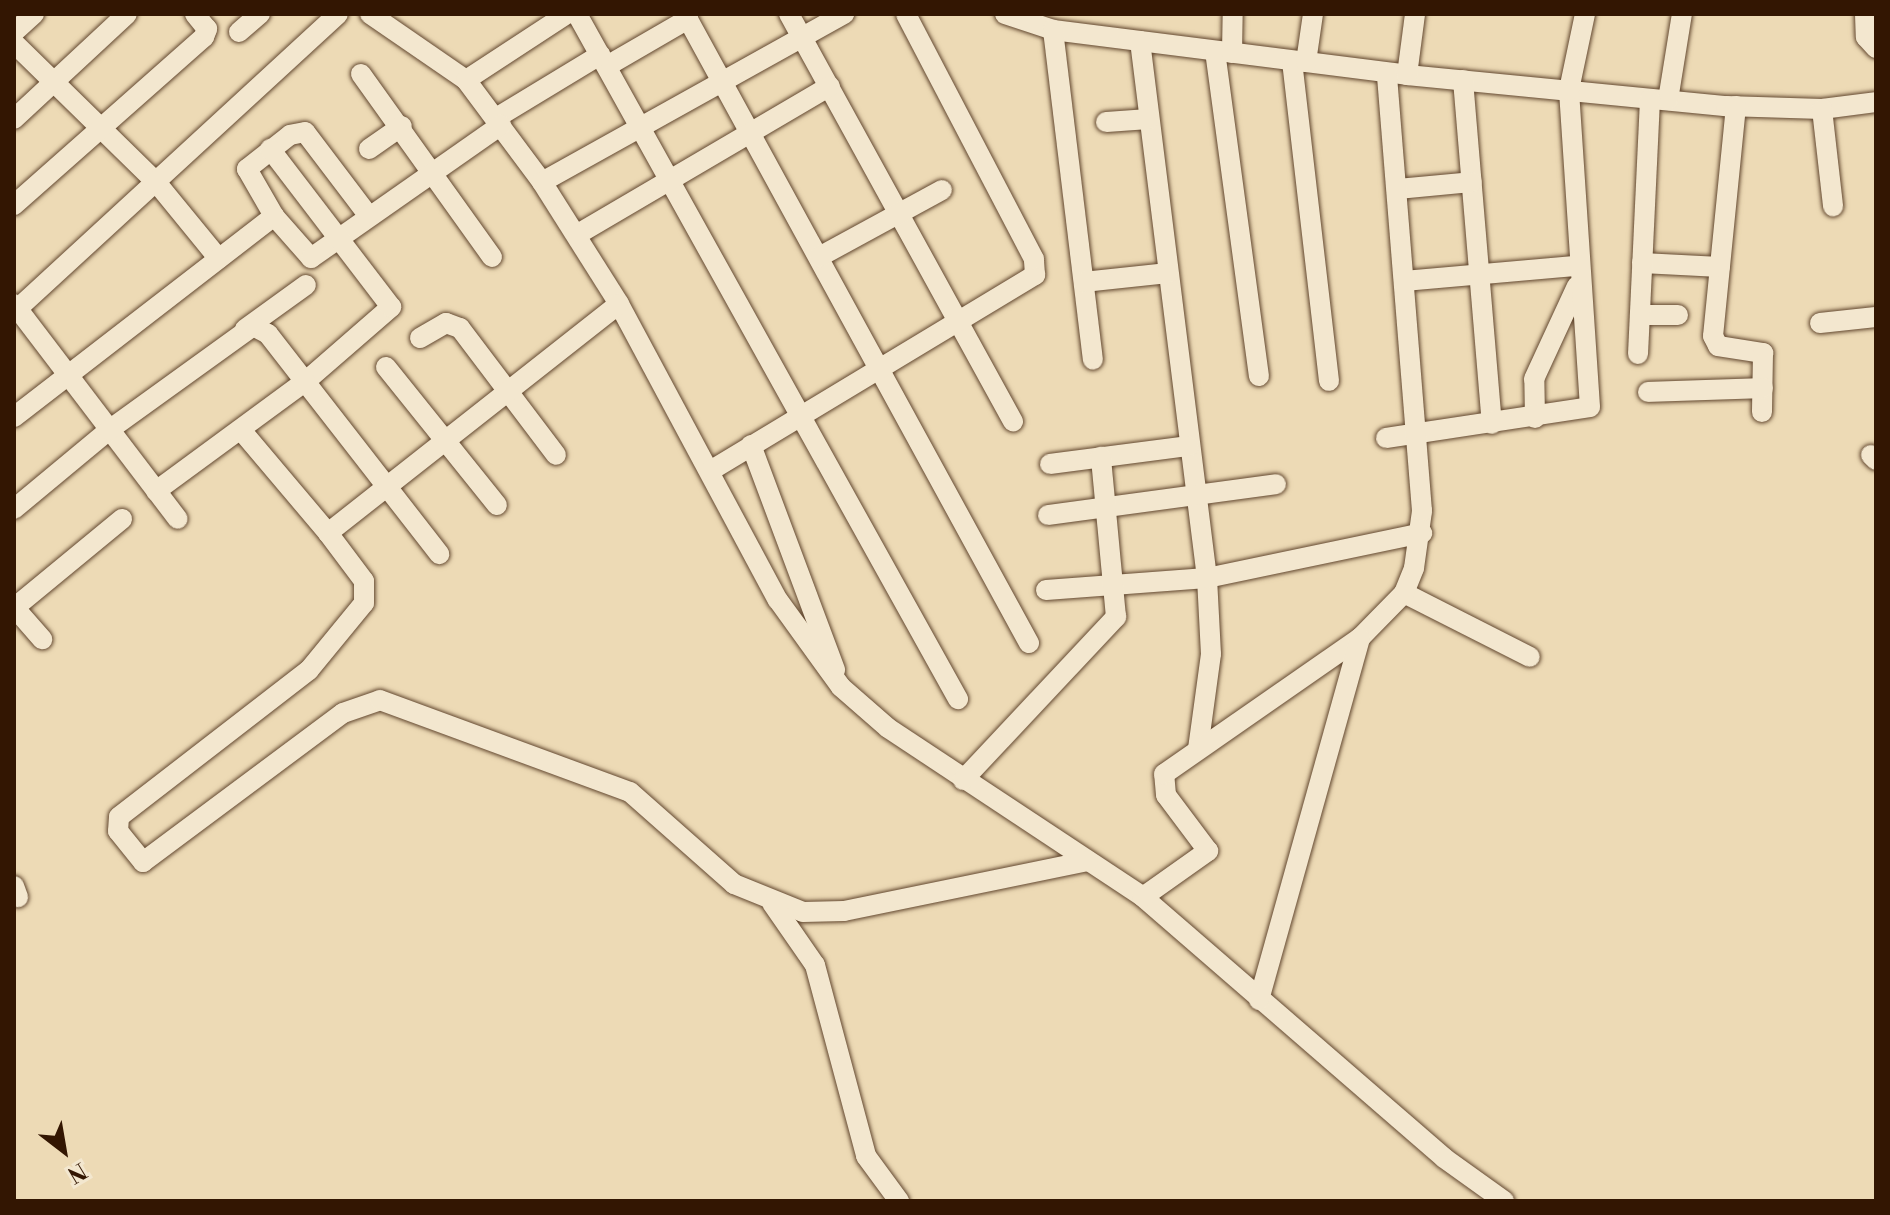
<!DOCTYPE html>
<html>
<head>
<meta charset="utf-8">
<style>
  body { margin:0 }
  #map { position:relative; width:1890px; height:1215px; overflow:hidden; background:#eddab5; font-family:"Libre Bodoni",serif }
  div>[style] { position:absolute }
  .roads { filter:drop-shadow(0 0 2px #62472f) drop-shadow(0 0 2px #62472f) }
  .street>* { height:20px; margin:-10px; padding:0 10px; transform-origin:10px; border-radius:10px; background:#f3e7cf }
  span { translate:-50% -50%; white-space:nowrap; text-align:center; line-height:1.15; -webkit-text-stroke:7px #f3e7cf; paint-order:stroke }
  .frame { position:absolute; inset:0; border:16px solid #331602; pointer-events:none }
  .north { position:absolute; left:24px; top:1111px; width:80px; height:80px; -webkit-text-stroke:6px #f3e7cf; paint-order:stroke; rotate:149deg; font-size:22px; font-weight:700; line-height:32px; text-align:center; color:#331602 }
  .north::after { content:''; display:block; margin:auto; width:28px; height:36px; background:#331602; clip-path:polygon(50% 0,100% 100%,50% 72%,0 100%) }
</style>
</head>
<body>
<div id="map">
  <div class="roads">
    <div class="street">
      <div style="left:370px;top:14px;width:116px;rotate:34.5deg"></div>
      <div style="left:466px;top:80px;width:127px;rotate:53.3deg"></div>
      <div style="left:542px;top:182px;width:144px;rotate:57.7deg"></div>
      <div style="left:619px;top:304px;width:336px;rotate:61.8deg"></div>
      <div style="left:778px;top:600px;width:107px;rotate:54.1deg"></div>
      <div style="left:841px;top:687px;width:62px;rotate:41.1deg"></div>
      <div style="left:888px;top:728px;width:306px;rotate:33.5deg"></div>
      <div style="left:1143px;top:897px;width:398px;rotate:40.9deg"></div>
      <div style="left:1444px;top:1158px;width:74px;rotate:35.6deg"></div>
      <div style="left:577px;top:14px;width:784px;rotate:60.92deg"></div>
      <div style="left:685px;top:14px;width:717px;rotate:61.33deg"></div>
      <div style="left:789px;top:14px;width:465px;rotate:61.2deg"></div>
      <div style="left:1005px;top:14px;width:51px;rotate:18.4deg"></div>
      <div style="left:1053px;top:30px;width:357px;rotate:7.2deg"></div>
      <div style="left:1407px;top:75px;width:321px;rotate:5.6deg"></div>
      <div style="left:1726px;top:106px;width:96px;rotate:1.8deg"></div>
      <div style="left:1822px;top:109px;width:54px;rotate:-7.4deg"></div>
      <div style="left:1865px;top:14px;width:23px;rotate:88deg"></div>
      <div style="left:1866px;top:37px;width:15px;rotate:48deg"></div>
      <div style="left:1053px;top:30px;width:332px;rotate:83.1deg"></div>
      <div style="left:14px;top:32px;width:27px;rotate:-42deg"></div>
      <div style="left:239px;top:32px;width:28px;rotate:-41deg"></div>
      <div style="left:1140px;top:41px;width:541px;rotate:82.89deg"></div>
      <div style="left:1207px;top:578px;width:76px;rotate:87deg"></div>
      <div style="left:1211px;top:654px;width:96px;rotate:97.8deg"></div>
      <div style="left:14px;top:43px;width:199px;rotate:44.4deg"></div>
      <div style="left:156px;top:182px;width:99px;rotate:50.7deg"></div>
      <div style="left:1215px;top:51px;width:328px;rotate:82.3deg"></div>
      <div style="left:1232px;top:53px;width:39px;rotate:-89deg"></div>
      <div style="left:1292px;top:61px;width:322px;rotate:83.4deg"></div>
      <div style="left:1306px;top:62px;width:49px;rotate:-81.7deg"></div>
      <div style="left:607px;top:66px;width:94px;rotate:-30.1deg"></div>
      <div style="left:361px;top:74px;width:225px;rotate:54.4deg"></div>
      <div style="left:1407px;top:75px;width:62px;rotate:-82.5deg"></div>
      <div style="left:466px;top:80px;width:121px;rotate:-33.2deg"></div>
      <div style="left:1463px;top:80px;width:345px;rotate:85.2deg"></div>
      <div style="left:1668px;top:100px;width:87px;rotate:-80.8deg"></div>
      <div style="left:1736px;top:106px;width:231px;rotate:95.7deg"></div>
      <div style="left:1713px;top:336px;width:11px;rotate:63deg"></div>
      <div style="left:1718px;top:346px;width:46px;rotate:8.8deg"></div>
      <div style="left:1763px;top:353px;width:59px;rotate:91deg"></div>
      <div style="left:1822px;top:109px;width:98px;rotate:83.5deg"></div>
      <div style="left:496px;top:118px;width:122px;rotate:-31.2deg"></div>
      <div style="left:14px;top:119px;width:154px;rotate:-42.9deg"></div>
      <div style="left:1106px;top:122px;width:43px;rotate:-4deg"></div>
      <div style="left:369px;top:149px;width:40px;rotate:-34.9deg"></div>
      <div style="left:542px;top:182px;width:346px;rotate:-29.1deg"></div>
      <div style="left:1397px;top:189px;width:75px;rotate:-5.3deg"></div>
      <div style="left:14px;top:205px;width:254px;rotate:-41.5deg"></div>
      <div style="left:204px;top:37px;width:9px;rotate:-69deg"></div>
      <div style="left:207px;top:29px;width:19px;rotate:-129deg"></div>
      <div style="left:368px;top:215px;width:104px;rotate:-127.2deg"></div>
      <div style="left:305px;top:132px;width:15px;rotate:169deg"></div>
      <div style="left:290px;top:135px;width:55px;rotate:141.7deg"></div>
      <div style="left:247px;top:169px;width:54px;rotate:60.1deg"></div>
      <div style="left:274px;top:216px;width:56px;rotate:48.6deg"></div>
      <div style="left:311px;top:258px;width:232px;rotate:-35deg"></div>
      <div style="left:578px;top:234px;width:292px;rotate:-30.4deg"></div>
      <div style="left:819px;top:257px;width:140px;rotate:-28.6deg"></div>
      <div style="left:1642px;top:263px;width:78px;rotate:2.9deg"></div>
      <div style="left:1404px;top:281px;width:174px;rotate:-5deg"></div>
      <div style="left:1084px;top:282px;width:84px;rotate:-6.1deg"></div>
      <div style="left:14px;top:304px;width:270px;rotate:52.7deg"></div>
      <div style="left:14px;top:312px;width:440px;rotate:-42.6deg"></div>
      <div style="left:1640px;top:315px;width:38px"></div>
      <div style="left:1820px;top:323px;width:56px;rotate:-6.1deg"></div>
      <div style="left:245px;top:329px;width:75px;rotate:-35.8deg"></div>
      <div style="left:420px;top:338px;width:30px;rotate:-30deg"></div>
      <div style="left:446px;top:323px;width:15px;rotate:20deg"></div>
      <div style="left:460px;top:328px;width:159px;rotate:52.9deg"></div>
      <div style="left:1638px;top:354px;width:255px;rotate:-87.3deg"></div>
      <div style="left:386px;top:367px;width:177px;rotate:51.2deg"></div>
      <div style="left:1648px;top:392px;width:115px;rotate:-2deg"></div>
      <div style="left:14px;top:417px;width:329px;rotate:-37.7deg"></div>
      <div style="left:1535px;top:418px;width:39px;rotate:-91deg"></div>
      <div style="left:1534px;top:379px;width:102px;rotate:-65.2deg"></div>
      <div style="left:241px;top:430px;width:135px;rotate:49.8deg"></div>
      <div style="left:328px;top:533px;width:370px;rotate:-38.2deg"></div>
      <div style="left:1386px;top:438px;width:206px;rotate:-8.6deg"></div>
      <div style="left:1590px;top:407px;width:318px;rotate:-93.8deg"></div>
      <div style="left:1569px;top:90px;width:78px;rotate:-78.1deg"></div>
      <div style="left:751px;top:445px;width:240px;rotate:69.5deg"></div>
      <div style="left:1871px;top:455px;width:7px;rotate:45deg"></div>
      <div style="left:1050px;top:464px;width:140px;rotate:-7.4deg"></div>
      <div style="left:710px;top:471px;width:380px;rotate:-31.1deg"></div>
      <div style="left:1035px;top:275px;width:16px;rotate:-94deg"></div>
      <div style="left:1034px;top:259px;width:276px;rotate:-117.6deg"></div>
      <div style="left:156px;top:491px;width:186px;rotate:-36.3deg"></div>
      <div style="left:306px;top:381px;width:113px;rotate:-41deg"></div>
      <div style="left:391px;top:307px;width:199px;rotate:-127.4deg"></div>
      <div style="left:14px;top:509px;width:124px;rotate:-39.7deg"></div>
      <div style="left:109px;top:430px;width:178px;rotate:-35.8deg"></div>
      <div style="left:253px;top:326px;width:17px;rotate:28deg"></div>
      <div style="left:268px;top:334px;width:279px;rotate:52.1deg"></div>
      <div style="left:1048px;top:515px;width:230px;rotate:-7.7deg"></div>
      <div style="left:328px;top:533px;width:60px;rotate:53.1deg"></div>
      <div style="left:364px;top:581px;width:22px;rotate:90deg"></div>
      <div style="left:364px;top:603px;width:87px;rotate:129.4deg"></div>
      <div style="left:309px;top:670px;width:240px;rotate:142.3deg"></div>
      <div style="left:119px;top:817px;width:14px;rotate:94deg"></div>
      <div style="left:118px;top:831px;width:40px;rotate:51deg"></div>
      <div style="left:143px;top:862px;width:249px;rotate:-36.7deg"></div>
      <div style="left:343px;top:713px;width:39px;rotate:-19deg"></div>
      <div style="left:380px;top:700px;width:266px;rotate:20.2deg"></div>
      <div style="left:630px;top:792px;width:139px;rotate:41.5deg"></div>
      <div style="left:734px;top:884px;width:74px;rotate:22.1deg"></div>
      <div style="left:803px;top:912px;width:41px;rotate:-1.4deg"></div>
      <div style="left:844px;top:911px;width:249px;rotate:-11.6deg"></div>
      <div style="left:1046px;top:590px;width:161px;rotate:-4.3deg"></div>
      <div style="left:1207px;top:578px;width:220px;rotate:-11.8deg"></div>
      <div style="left:1404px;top:593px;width:141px;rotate:26.9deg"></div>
      <div style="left:14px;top:607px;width:43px;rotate:48.8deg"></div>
      <div style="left:14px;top:608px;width:140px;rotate:-39.5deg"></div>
      <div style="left:963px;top:780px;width:224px;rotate:-46.8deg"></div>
      <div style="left:1116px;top:617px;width:161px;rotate:-95.4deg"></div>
      <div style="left:14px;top:886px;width:12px;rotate:70deg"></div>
      <div style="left:1143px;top:897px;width:80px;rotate:-35.3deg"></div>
      <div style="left:1208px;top:851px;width:70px;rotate:-126.9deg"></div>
      <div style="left:1166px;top:795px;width:21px;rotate:-95deg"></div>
      <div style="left:1164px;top:774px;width:239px;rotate:-34.8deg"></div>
      <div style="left:1360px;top:638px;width:63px;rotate:-45.6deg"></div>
      <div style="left:1404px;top:593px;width:27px;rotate:-68deg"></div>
      <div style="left:1414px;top:568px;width:58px;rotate:-82deg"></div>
      <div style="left:1422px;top:511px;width:439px;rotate:-94.6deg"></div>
      <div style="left:772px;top:903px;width:75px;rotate:55.3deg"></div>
      <div style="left:815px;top:965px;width:198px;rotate:75deg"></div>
      <div style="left:866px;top:1156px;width:56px;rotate:53.7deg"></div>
      <div style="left:1259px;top:1000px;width:376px;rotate:-74.4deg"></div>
    </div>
  </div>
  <div class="frame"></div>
  <div class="north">N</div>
</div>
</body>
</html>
